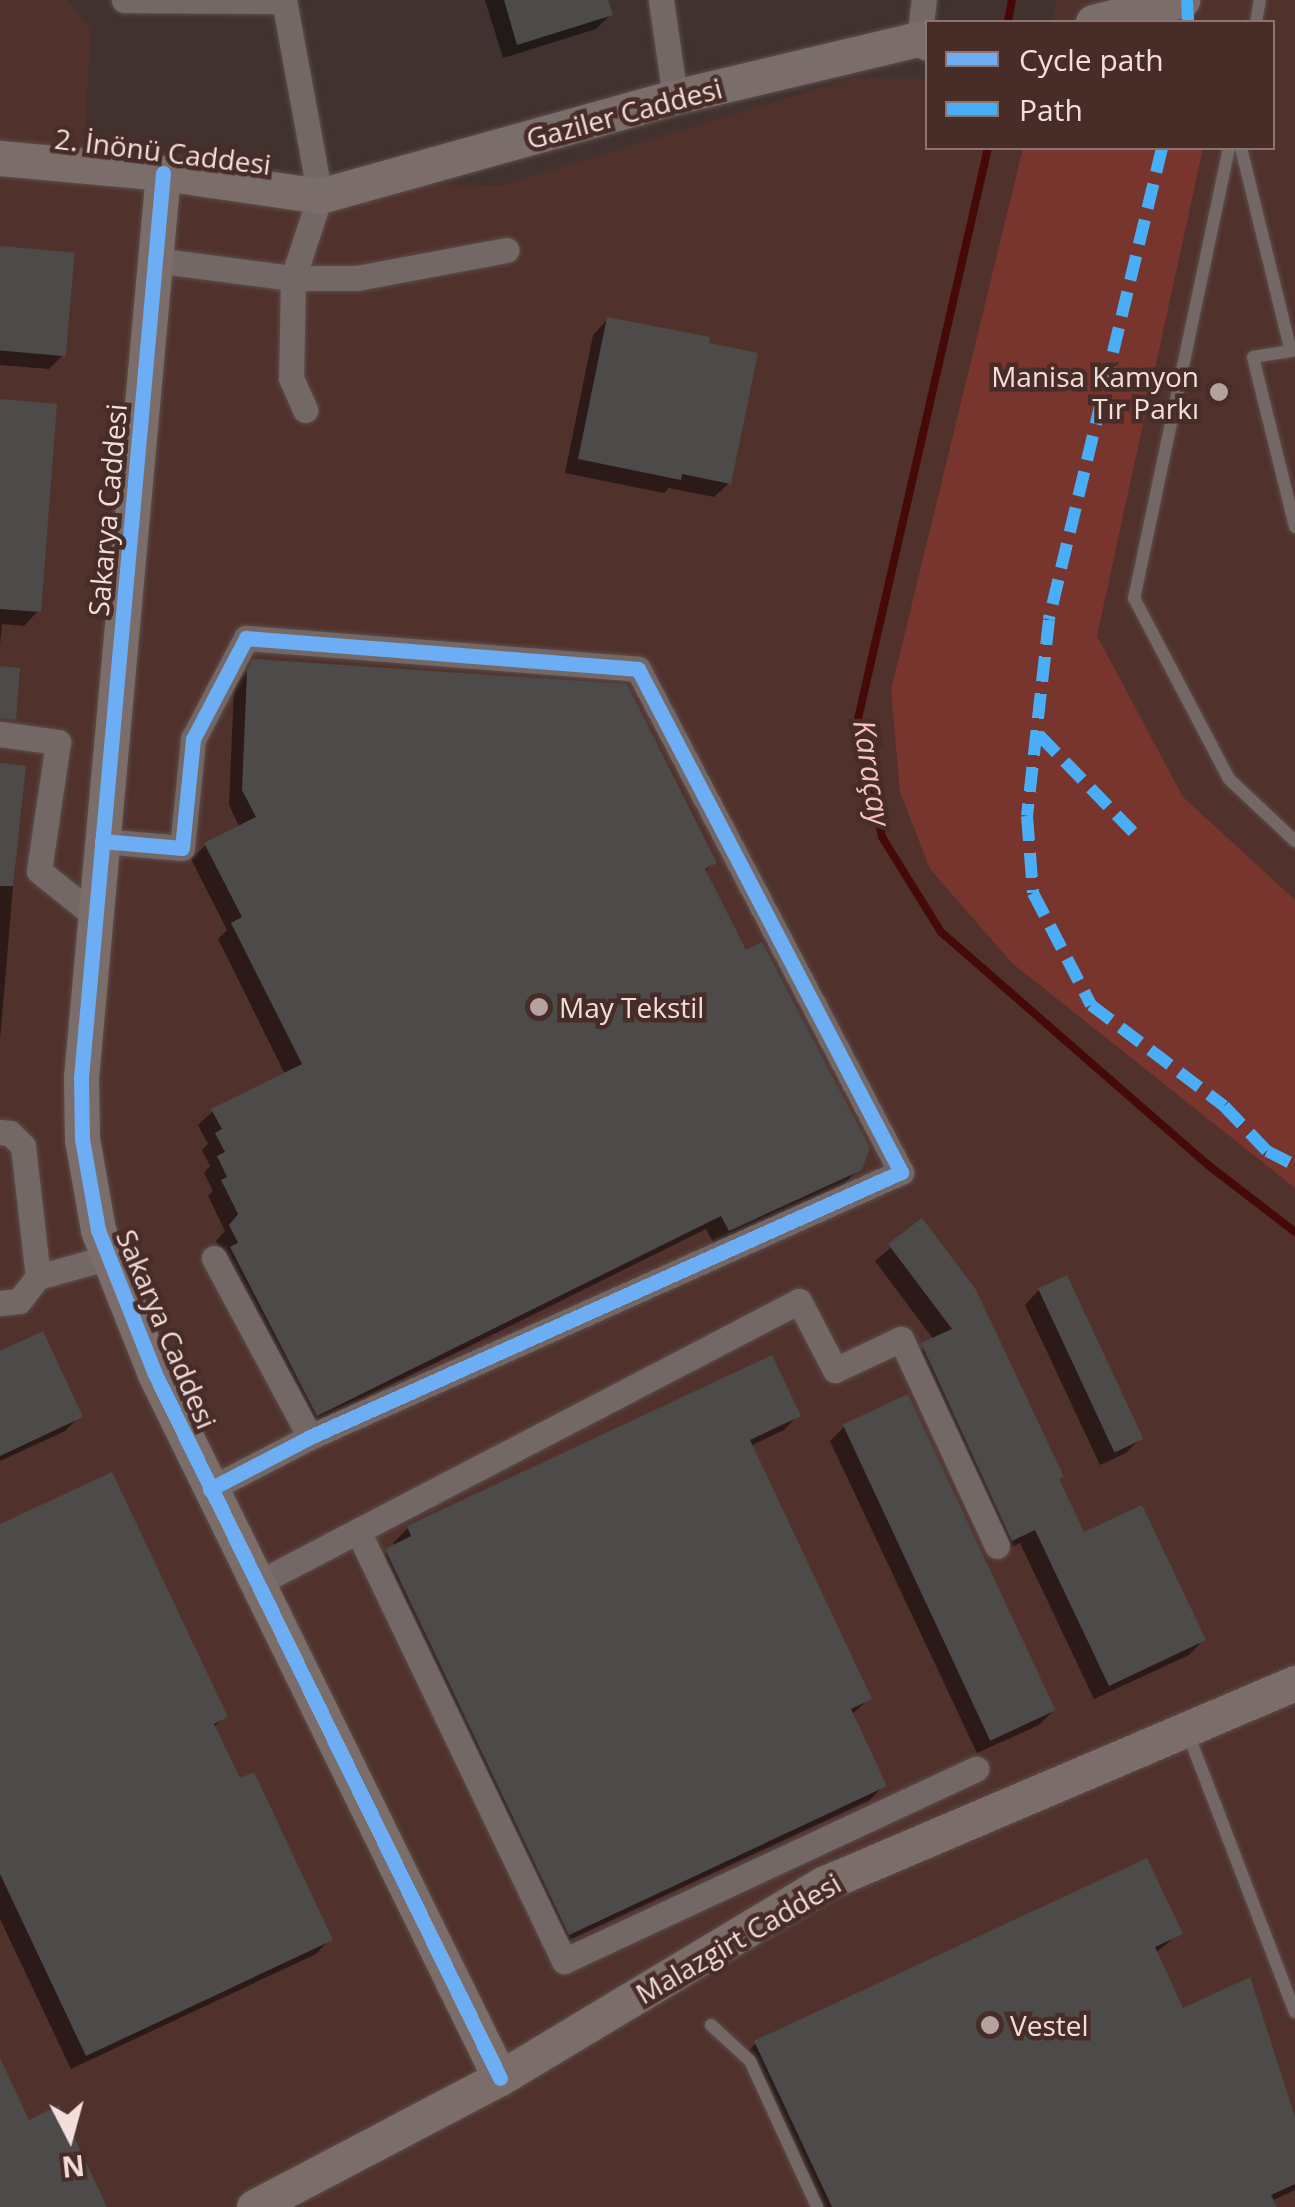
<!DOCTYPE html>
<html>
<head>
<meta charset="utf-8">
<style>
  body { margin:0 }
  #map { position:relative; width:1295px; height:2207px; overflow:hidden; background:#41322f; font-family:"Open Sans",sans-serif }
  div>[style] { position:absolute }
  .built>* { inset:0; background:#51312c }
  .green>* { inset:0; background:#77352d }
  .shadow>* { inset:0; background:#0007 }
  .stream>* { height:8px; margin:-4px; padding:0 4px; transform-origin:4px; border-radius:4px; background:#450908 }
  .building>* { inset:0; background:#4c4b49; transform-origin:0 0 }
  .roads { filter:drop-shadow(0 0 2px #5b4e4c) drop-shadow(0 0 2px #5b4e4c) }
  .lane>* { height:12px; margin:-6px; padding:0 6px; transform-origin:6px; border-radius:6px; background:#746866 }
  .street>* { height:25px; margin:-12.5px; padding:0 12.5px; transform-origin:12.5px; border-radius:12.5px; background:#746866 }
  .secondary>* { height:35px; margin:-17.5px; padding:0 17.5px; transform-origin:17.5px; border-radius:17.5px; background:#7b6d6a }
  .quiet>* { height:12px; margin-top:-6px; transform-origin:0; background:repeating-linear-gradient(90deg,#49aef6 0 25px,transparent 0 37px) }
  .cycleway>* { height:15px; margin:-7.5px; padding:0 7.5px; transform-origin:7.5px; border-radius:7.5px; background:#6dadf4 }
  .dots>* { width:28px; height:28px; translate:-50% -50%; box-sizing:border-box; border:5px solid #482c28; border-radius:50% }
  span { translate:-50% -50%; white-space:nowrap; text-align:center; line-height:1.15; -webkit-text-stroke:9px #482c28; paint-order:stroke }
  .street-label { font-size:28px; color:#f2dfdc }
  .poi-label { font-size:28px; color:#f2dfdc }
  .right { translate:-100% -50%; text-align:right }
  .left { translate:0 -50%; text-align:left }
  .water-label { font-size:30px; color:#f6c4bc; font-style:italic }
  .legend { position:absolute; left:925px; top:20px; width:350px; height:130px; box-sizing:border-box; background:#482c28; border:2px solid #8c7470; margin:0; padding:12px 18px; list-style:none; font-size:30px; color:#f2dfdc }
  .legend li { display:flex; align-items:center; gap:20px; height:50px }
  .legend b { width:50px; border:2px solid #8c7470 }
  .north { position:absolute; left:20px; top:2087px; width:100px; height:100px; -webkit-text-stroke:8px #482c28; paint-order:stroke; rotate:174deg; font-size:28px; font-weight:700; line-height:40px; text-align:center; color:#f2dfdc }
  .north::after { content:''; display:block; margin:auto; width:35px; height:45px; background:#f2dfdc; clip-path:polygon(50% 0,100% 100%,50% 72%,0 100%) }
</style>
</head>
<body>
<div id="map">
  <div class="built">
    <div style="clip-path:polygon(0 0,67px 0,91px 30px,82px 174px,501px 186px,852px 78px,927px 79px,928px 148px,1272px 148px,1272px 22px,1053px 22px,1057px 0,1295px 0,1295px 2207px,0 2207px)"></div>
  </div>
  <div class="green">
    <div style="clip-path:polygon(1023px 148px,1203px 148px,1097px 636px,1183px 797px,1295px 900px,1295px 1188px,1012px 963px,930px 869px,900px 792px,891px 690px)"></div>
  </div>
  <div class="shadow">
    <div style="clip-path:polygon(485px 0,606px 0,610px 15px,596px 29px,503px 58px)"></div>
    <div style="clip-path:polygon(0 249px,64px 354px,49px 369px,0 365px)"></div>
    <div style="clip-path:polygon(607px 320px,729px 483px,714px 497px,669px 488px,664px 493px,565px 473px,593px 335px)"></div>
    <div style="clip-path:polygon(0 402px,38px 611px,24px 626px,2px 624px,0 645px)"></div>
    <div style="clip-path:polygon(254px 662px,714px 863px,704px 872px,860px 1168px,844px 1184px,714px 1244px,706px 1229px,302px 1429px,216px 1241px,225px 1231px,208px 1196px,213px 1191px,204px 1173px,210px 1166px,202px 1150px,208px 1144px,198px 1125px,213px 1111px,285px 1074px,218px 939px,227px 930px,191px 859px,206px 845px,240px 828px,229px 805px,234px 687px)"></div>
    <div style="clip-path:polygon(0 766px,23px 768px,0 1040px)"></div>
    <div style="clip-path:polygon(921px 1222px,1082px 1535px,1203px 1640px,1189px 1655px,1094px 1699px,1020px 1543px,997px 1554px,908px 1360px,934px 1340px,875px 1261px)"></div>
    <div style="clip-path:polygon(1039px 1290px,1141px 1438px,1126px 1453px,1100px 1465px,1025px 1305px)"></div>
    <div style="clip-path:polygon(0 1354px,80px 1416px,65px 1431px,0 1461px)"></div>
    <div style="clip-path:polygon(798px 1415px,784px 1430px,750px 1446px,869px 1699px,851px 1715px,884px 1785px,870px 1800px,554px 1947px,371px 1565px,395px 1546px,393px 1543px,408px 1528px)"></div>
    <div style="clip-path:polygon(845px 1426px,1054px 1710px,1039px 1725px,977px 1753px,830px 1441px)"></div>
    <div style="clip-path:polygon(0 1527px,225px 1716px,213px 1728px,238px 1782px,330px 1939px,316px 1954px,71px 2069px,0 1919px)"></div>
    <div style="clip-path:polygon(1180px 1933px,1155px 1953px,1182px 2011px,1295px 2125px,1295px 2190px,1271px 2201px,1274px 2207px,811px 2207px,741px 2058px,756px 2043px)"></div>
  </div>
  <div class="stream">
    <div style="left:1008px;top:22px;width:22px;rotate:-80deg"></div>
    <div style="left:988px;top:148px;width:586px;rotate:102.83deg"></div>
    <div style="left:858px;top:719px;width:120px;rotate:78.5deg"></div>
    <div style="left:882px;top:837px;width:112px;rotate:58.2deg"></div>
    <div style="left:941px;top:932px;width:354px;rotate:41.1deg"></div>
    <div style="left:1208px;top:1165px;width:110px;rotate:37.6deg"></div>
  </div>
  <div class="building">
    <div style="clip-path:polygon(504px 0,608px 0,613px 15px,517px 45px)"></div>
    <div style="left:0;top:246px;width:75px;height:104px;rotate:5deg"></div>
    <div style="clip-path:polygon(607px 317px,710px 337px,709px 343px,758px 353px,731px 484px,682px 474px,681px 480px,578px 459px)"></div>
    <div style="clip-path:polygon(0 399px,57px 404px,41px 612px,0 609px)"></div>
    <div style="clip-path:polygon(253px 659px,627px 684px,717px 863px,705px 869px,746px 950px,762px 942px,870px 1148px,862px 1170px,729px 1231px,721px 1216px,317px 1416px,230px 1247px,238px 1243px,229px 1225px,238px 1214px,221px 1180px,227px 1177px,217px 1156px,225px 1152px,215px 1133px,222px 1129px,211px 1109px,302px 1064px,231px 923px,242px 917px,204px 843px,256px 817px,242px 790px,247px 671px)"></div>
    <div style="clip-path:polygon(0 666px,20px 668px,16px 720px,0 718px)"></div>
    <div style="clip-path:polygon(0 763px,26px 766px,13px 886px,0 886px)"></div>
    <div style="clip-path:polygon(922px 1218px,976px 1290px,1064px 1477px,1059px 1479px,1084px 1532px,1142px 1505px,1206px 1640px,1109px 1686px,1035px 1530px,1012px 1541px,921px 1343px,952px 1329px,888px 1244px)"></div>
    <div style="left:1067px;top:1275px;width:181px;height:32px;rotate:65deg"></div>
    <div style="clip-path:polygon(43px 1331px,83px 1417px,0 1456px,0 1351px)"></div>
    <div style="clip-path:polygon(772px 1355px,801px 1416px,750px 1440px,872px 1699px,851px 1709px,887px 1786px,569px 1935px,385px 1549px,411px 1536px,407px 1526px)"></div>
    <div style="left:908px;top:1394px;width:349px;height:72px;rotate:65deg"></div>
    <div style="clip-path:polygon(112px 1472px,228px 1717px,214px 1724px,240px 1778px,254px 1772px,333px 1940px,86px 2056px,0 1874px,0 1524px)"></div>
    <div style="clip-path:polygon(1147px 1858px,1183px 1934px,1155px 1947px,1183px 2008px,1250px 1977px,1295px 2117px,1295px 2184px,1271px 2195px,1277px 2207px,832px 2207px,754px 2041px)"></div>
    <div style="clip-path:polygon(0 2058px,29px 2120px,59px 2105px,107px 2207px,0 2207px)"></div>
  </div>
  <div class="roads">
    <div class="lane">
      <div style="left:1256px;top:22px;width:22px;rotate:-80deg"></div>
      <div style="left:1229px;top:148px;width:460px;rotate:101.9deg"></div>
      <div style="left:1134px;top:598px;width:204px;rotate:62.3deg"></div>
      <div style="left:1229px;top:779px;width:91px;rotate:43.2deg"></div>
      <div style="left:1241px;top:148px;width:209px;rotate:76.2deg"></div>
      <div style="left:1291px;top:351px;width:4px;rotate:-14deg"></div>
      <div style="left:1291px;top:351px;width:38px;rotate:171deg"></div>
      <div style="left:1253px;top:357px;width:175px;rotate:76.1deg"></div>
      <div style="left:1187px;top:1731px;width:301px;rotate:69deg"></div>
      <div style="left:711px;top:2025px;width:53px;rotate:42.7deg"></div>
      <div style="left:750px;top:2061px;width:161px;rotate:65.3deg"></div>
    </div>
    <div class="street">
      <div style="left:124px;top:0;width:160px;rotate:0.4deg"></div>
      <div style="left:284px;top:0;width:199px;rotate:79.6deg"></div>
      <div style="left:320px;top:196px;width:86px;rotate:108.2deg"></div>
      <div style="left:293px;top:278px;width:100px;rotate:91.1deg"></div>
      <div style="left:291px;top:378px;width:35px;rotate:66deg"></div>
      <div style="left:661px;top:0;width:98px;rotate:81.8deg"></div>
      <div style="left:919px;top:39px;width:39px;rotate:-83deg"></div>
      <div style="left:154px;top:260px;width:140px;rotate:7.4deg"></div>
      <div style="left:293px;top:278px;width:64px"></div>
      <div style="left:357px;top:278px;width:152px;rotate:-10.6deg"></div>
      <div style="left:0;top:734px;width:59px;rotate:7.9deg"></div>
      <div style="left:58px;top:742px;width:130px;rotate:98.4deg"></div>
      <div style="left:39px;top:871px;width:72px;rotate:38.8deg"></div>
      <div style="left:102px;top:841px;width:80px;rotate:5deg"></div>
      <div style="left:182px;top:848px;width:110px;rotate:-84.2deg"></div>
      <div style="left:193px;top:739px;width:114px;rotate:-62.3deg"></div>
      <div style="left:246px;top:638px;width:393px;rotate:4.5deg"></div>
      <div style="left:638px;top:669px;width:568px;rotate:62.4deg"></div>
      <div style="left:901px;top:1172px;width:648px;rotate:155.85deg"></div>
      <div style="left:310px;top:1437px;width:113px;rotate:152.5deg"></div>
      <div style="left:0;top:1132px;width:10px;rotate:6deg"></div>
      <div style="left:10px;top:1133px;width:18px;rotate:45deg"></div>
      <div style="left:23px;top:1146px;width:132px;rotate:83.5deg"></div>
      <div style="left:214px;top:1258px;width:203px;rotate:61.8deg"></div>
      <div style="left:0;top:1303px;width:19px;rotate:-6deg"></div>
      <div style="left:19px;top:1301px;width:31px;rotate:-52deg"></div>
      <div style="left:38px;top:1277px;width:74px;rotate:-15.7deg"></div>
      <div style="left:358px;top:1531px;width:477px;rotate:64.4deg"></div>
      <div style="left:564px;top:1961px;width:455px;rotate:-25deg"></div>
      <div style="left:256px;top:1584px;width:612px;rotate:-27.53deg"></div>
      <div style="left:799px;top:1301px;width:78px;rotate:62.4deg"></div>
      <div style="left:835px;top:1370px;width:73px;rotate:-25.2deg"></div>
      <div style="left:901px;top:1339px;width:228px;rotate:65.1deg"></div>
    </div>
    <div class="secondary">
      <div style="left:1093px;top:22px;width:92px;rotate:-13.9deg"></div>
      <div style="left:0;top:158px;width:164px;rotate:5.3deg"></div>
      <div style="left:163px;top:173px;width:159px;rotate:8.3deg"></div>
      <div style="left:320px;top:196px;width:369px;rotate:-15.6deg"></div>
      <div style="left:675px;top:97px;width:251px;rotate:-13.4deg"></div>
      <div style="left:919px;top:39px;width:10px;rotate:24deg"></div>
      <div style="left:163px;top:173px;width:908px;rotate:95.18deg"></div>
      <div style="left:81px;top:1077px;width:62px;rotate:89.1deg"></div>
      <div style="left:82px;top:1139px;width:92px;rotate:80deg"></div>
      <div style="left:98px;top:1230px;width:155px;rotate:68.4deg"></div>
      <div style="left:155px;top:1374px;width:784px;rotate:63.89deg"></div>
      <div style="left:254px;top:2207px;width:278px;rotate:-27.7deg"></div>
      <div style="left:500px;top:2078px;width:377px;rotate:-31deg"></div>
      <div style="left:823px;top:1884px;width:513px;rotate:-23.07deg"></div>
    </div>
  </div>
  <div class="quiet">
    <div style="left:1187px;top:0;width:22px;rotate:87deg"></div>
    <div style="left:1162px;top:148px;width:485px;rotate:103.5deg"></div>
    <div style="left:1049px;top:620px;width:197px;rotate:96.4deg"></div>
    <div style="left:1027px;top:816px;width:77px;rotate:85.5deg"></div>
    <div style="left:1033px;top:893px;width:126px;rotate:62.6deg"></div>
    <div style="left:1091px;top:1005px;width:167px;rotate:37.2deg"></div>
    <div style="left:1224px;top:1106px;width:62px;rotate:46.3deg"></div>
    <div style="left:1267px;top:1151px;width:31px;rotate:27deg"></div>
    <div style="left:1039px;top:735px;width:135px;rotate:45.9deg"></div>
  </div>
  <div class="cycleway">
    <div style="left:163px;top:173px;width:908px;rotate:95.18deg"></div>
    <div style="left:81px;top:1077px;width:62px;rotate:89.1deg"></div>
    <div style="left:82px;top:1139px;width:92px;rotate:80deg"></div>
    <div style="left:98px;top:1230px;width:155px;rotate:68.4deg"></div>
    <div style="left:155px;top:1374px;width:784px;rotate:63.89deg"></div>
    <div style="left:102px;top:841px;width:80px;rotate:5deg"></div>
    <div style="left:182px;top:848px;width:110px;rotate:-84.2deg"></div>
    <div style="left:193px;top:739px;width:114px;rotate:-62.3deg"></div>
    <div style="left:246px;top:638px;width:393px;rotate:4.5deg"></div>
    <div style="left:638px;top:669px;width:568px;rotate:62.4deg"></div>
    <div style="left:901px;top:1172px;width:648px;rotate:155.85deg"></div>
    <div style="left:310px;top:1437px;width:113px;rotate:152.5deg"></div>
  </div>
  <div class="dots">
    <div style="left:1219px;top:392px;background:#b4a29f"></div>
    <div style="left:539px;top:1007px;background:#b4a29f"></div>
    <div style="left:990px;top:2025px;background:#b4a29f"></div>
  </div>
  <div class="street-label">
    <span style="left:624px;top:113px;rotate:-15deg">Gaziler Caddesi</span>
    <span style="left:163px;top:151px;rotate:7deg">2. İnönü Caddesi</span>
    <span style="left:107px;top:510px;rotate:-85deg">Sakarya Caddesi</span>
    <span style="left:167px;top:1329px;rotate:67deg">Sakarya Caddesi</span>
    <span style="left:738px;top:1938px;rotate:-30deg">Malazgirt Caddesi</span>
  </div>
  <div class="poi-label">
    <span class="right" style="left:1199px;top:392px">Manisa Kamyon<br>Tır Parkı</span>
    <span class="left" style="left:559px;top:1007px">May Tekstil</span>
    <span class="left" style="left:1010px;top:2025px">Vestel</span>
  </div>
  <div class="water-label">
    <span style="left:872px;top:773px;rotate:81deg">Karaçay</span>
  </div>
  <ul class="legend">
  <li><b style="height:12px;background:#6dadf4"></b>Cycle path</li>
  <li><b style="height:12px;background:#49aef6"></b>Path</li>
  </ul>
  <div class="north">N</div>
</div>
</body>
</html>
